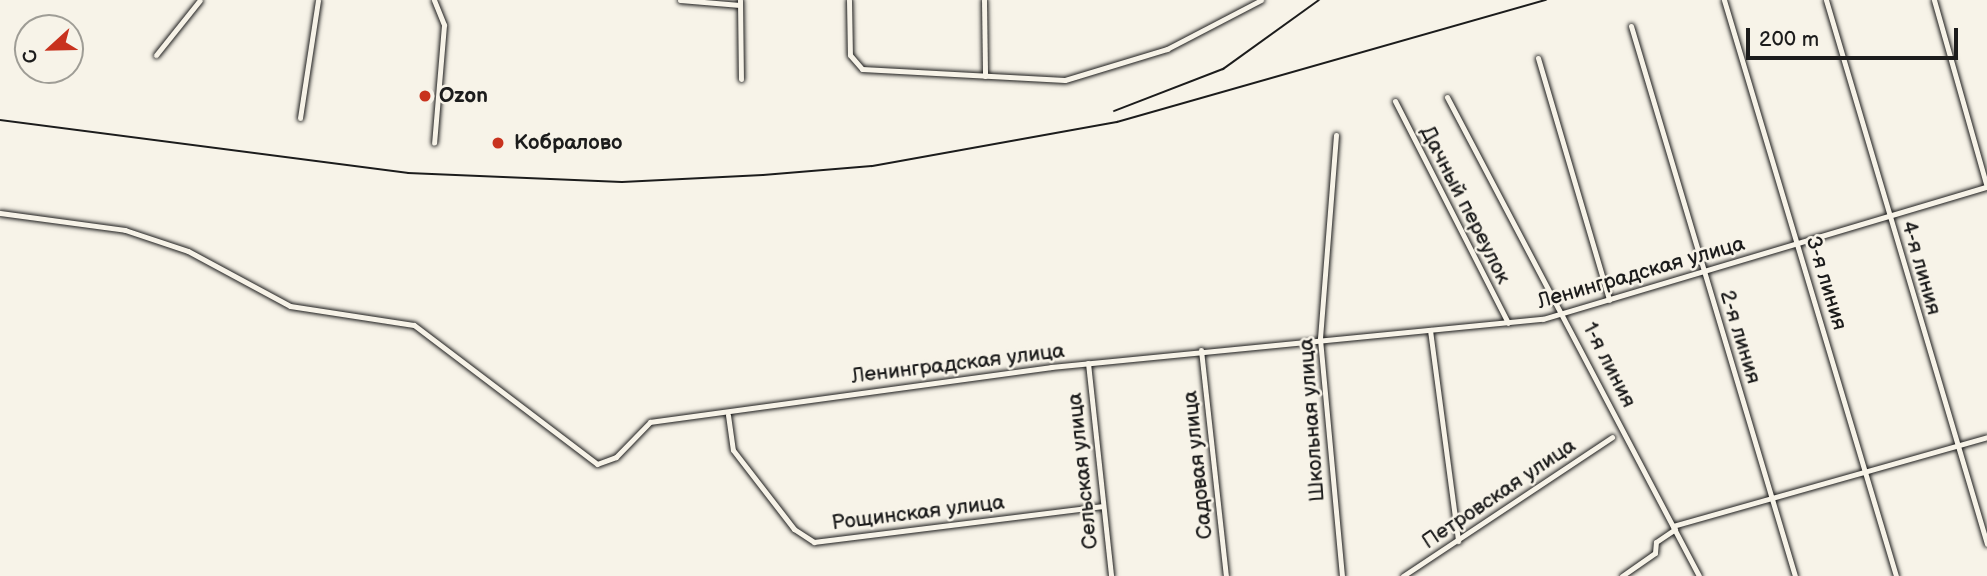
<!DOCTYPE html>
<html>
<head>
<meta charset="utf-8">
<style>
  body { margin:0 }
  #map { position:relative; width:1987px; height:576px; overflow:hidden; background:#f7f3e8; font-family:"Balsamiq Sans",sans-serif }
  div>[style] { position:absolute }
  .roads { filter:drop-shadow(0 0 2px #1c1c1c) drop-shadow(0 0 2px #1c1c1c) }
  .street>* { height:5px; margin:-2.5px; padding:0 2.5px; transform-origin:2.5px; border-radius:2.5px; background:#f7f3e8 }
  .rail>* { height:2px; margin:-1px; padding:0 1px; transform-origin:1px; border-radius:1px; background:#1c1c1c }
  .dots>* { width:19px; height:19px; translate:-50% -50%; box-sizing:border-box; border:4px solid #f7f3e8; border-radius:50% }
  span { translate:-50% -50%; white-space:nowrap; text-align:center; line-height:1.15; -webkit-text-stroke:5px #f7f3e8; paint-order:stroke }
  .poi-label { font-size:21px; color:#1c1c1c; font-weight:700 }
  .left { translate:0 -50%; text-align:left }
  .street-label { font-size:21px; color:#1c1c1c }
  .north { position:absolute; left:14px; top:14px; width:70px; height:70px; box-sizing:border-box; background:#f7f3e8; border:2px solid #9f9d96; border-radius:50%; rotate:248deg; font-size:19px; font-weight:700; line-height:28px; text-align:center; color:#1c1c1c }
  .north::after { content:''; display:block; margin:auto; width:24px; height:32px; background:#c8321e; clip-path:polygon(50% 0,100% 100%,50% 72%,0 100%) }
  .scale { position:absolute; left:1746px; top:28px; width:212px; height:32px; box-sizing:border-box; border:4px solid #1c1c1c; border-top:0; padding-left:9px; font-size:21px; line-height:24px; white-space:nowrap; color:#1c1c1c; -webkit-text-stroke:5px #f7f3e8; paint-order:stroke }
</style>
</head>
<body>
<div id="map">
  <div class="roads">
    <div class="street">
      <div style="left:434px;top:0;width:27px;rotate:68deg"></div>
      <div style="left:444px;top:25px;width:118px;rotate:94.8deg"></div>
      <div style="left:680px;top:0;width:60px;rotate:4.8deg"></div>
      <div style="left:740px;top:0;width:79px;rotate:89.3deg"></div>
      <div style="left:849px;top:0;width:55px;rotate:89deg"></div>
      <div style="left:850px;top:55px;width:18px;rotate:49deg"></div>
      <div style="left:862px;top:69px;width:203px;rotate:3.1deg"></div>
      <div style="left:1065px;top:80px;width:107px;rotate:-16.9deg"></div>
      <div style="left:1167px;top:49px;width:106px;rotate:-27.5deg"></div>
      <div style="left:984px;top:0;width:76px;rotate:89.2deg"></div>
      <div style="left:1724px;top:0;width:601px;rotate:73.37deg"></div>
      <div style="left:1826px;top:0;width:567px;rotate:73.51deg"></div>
      <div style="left:1934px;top:0;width:194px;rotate:74.2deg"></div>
      <div style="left:1631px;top:26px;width:574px;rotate:73.4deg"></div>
      <div style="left:156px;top:55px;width:70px;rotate:-51.3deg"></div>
      <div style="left:1538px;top:58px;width:252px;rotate:73.6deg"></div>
      <div style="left:1447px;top:97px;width:541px;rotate:62.25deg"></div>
      <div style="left:1395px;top:101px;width:249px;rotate:63deg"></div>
      <div style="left:300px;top:118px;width:119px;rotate:-81.3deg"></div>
      <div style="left:1336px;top:135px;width:205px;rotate:94.5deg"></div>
      <div style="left:1320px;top:339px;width:238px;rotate:84.7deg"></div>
      <div style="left:0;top:213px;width:126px;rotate:7.7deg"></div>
      <div style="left:125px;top:230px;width:66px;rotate:18.4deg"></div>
      <div style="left:188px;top:251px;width:116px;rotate:28.3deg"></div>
      <div style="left:290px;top:306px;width:125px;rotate:8.7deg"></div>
      <div style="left:414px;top:325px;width:230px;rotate:37.2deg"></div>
      <div style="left:597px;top:464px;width:20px;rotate:-20deg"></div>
      <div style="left:616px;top:457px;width:49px;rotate:-45.8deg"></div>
      <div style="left:650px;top:422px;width:405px;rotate:-7.8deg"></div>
      <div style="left:1051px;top:367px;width:494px;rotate:-5.6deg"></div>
      <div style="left:1543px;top:319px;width:463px;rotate:-16.6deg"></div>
      <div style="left:1430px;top:330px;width:213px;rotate:82.4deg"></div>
      <div style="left:1201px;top:350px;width:227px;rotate:83.7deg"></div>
      <div style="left:1088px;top:363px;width:214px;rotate:83.8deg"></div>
      <div style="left:728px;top:415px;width:35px;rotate:82deg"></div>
      <div style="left:733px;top:450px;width:100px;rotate:52.3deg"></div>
      <div style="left:794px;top:529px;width:24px;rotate:33deg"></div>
      <div style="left:814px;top:542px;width:289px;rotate:-7.1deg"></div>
      <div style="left:1673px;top:526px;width:326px;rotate:-15.8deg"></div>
      <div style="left:1403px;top:576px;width:251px;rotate:-33.6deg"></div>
      <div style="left:1622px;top:576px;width:40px;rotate:-34.9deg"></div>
      <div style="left:1655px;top:553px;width:11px;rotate:-85deg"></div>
      <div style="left:1656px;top:542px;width:23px;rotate:-34deg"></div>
    </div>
  </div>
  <div class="rail">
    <div style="left:1114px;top:111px;width:117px;rotate:-21.1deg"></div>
    <div style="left:1223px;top:69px;width:118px;rotate:-35.7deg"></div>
    <div style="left:0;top:120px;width:411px;rotate:7.4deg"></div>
    <div style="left:408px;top:173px;width:214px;rotate:2.4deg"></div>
    <div style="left:622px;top:182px;width:141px;rotate:-2.8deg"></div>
    <div style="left:763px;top:175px;width:109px;rotate:-4.7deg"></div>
    <div style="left:872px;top:166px;width:249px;rotate:-10.2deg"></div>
    <div style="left:1117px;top:122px;width:446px;rotate:-15.9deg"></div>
  </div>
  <div class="dots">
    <div style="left:425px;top:96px;background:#c8321e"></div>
    <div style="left:498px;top:143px;background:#c8321e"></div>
  </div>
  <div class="poi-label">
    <span class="left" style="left:439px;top:96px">Ozon</span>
    <span class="left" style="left:514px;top:143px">Кобралово</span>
  </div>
  <div class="street-label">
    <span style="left:1465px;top:205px;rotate:63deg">Дачный переулок</span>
    <span style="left:1921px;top:268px;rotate:74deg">4-я линия</span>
    <span style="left:1641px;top:273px;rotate:-16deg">Ленинградская улица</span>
    <span style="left:1826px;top:283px;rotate:73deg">3-я линия</span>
    <span style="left:1740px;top:337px;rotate:73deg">2-я линия</span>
    <span style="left:958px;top:364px;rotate:-7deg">Ленинградская улица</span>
    <span style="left:1609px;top:365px;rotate:63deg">1-я линия</span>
    <span style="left:1312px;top:420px;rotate:-94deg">Школьная улица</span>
    <span style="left:1198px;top:465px;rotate:-96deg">Садовая улица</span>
    <span style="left:1083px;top:471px;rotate:-96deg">Сельская улица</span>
    <span style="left:1499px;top:494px;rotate:-34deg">Петровская улица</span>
    <span style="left:918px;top:513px;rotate:-7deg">Рощинская улица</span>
  </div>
  <div class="north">С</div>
  <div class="scale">200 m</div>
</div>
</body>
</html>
